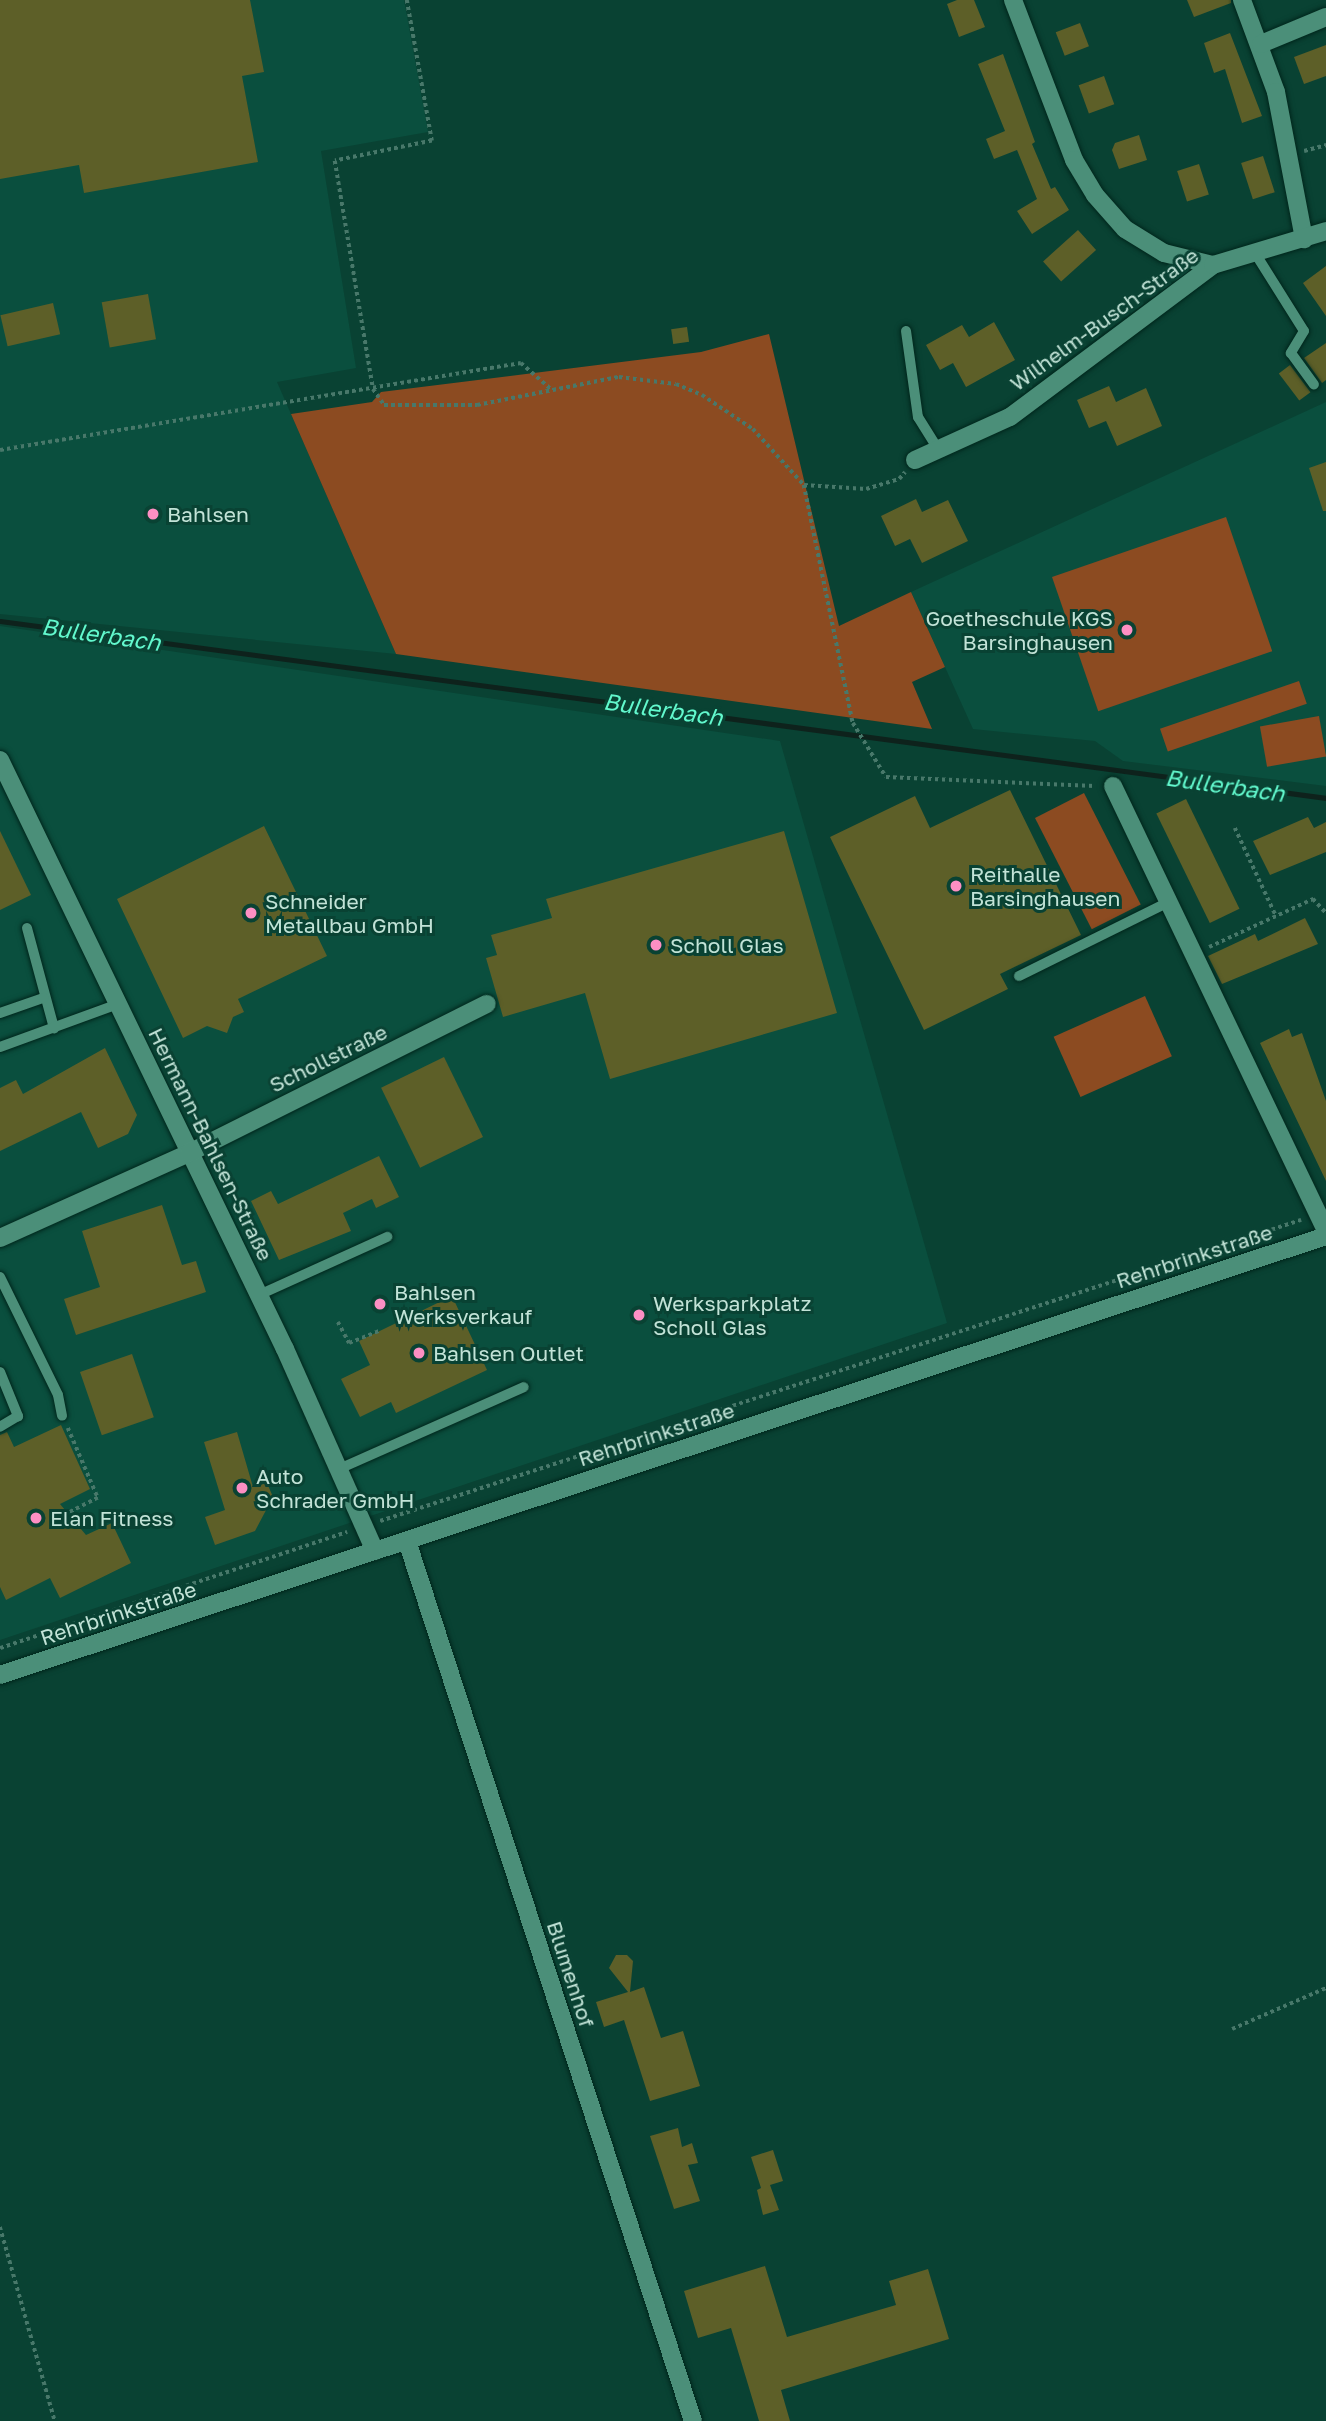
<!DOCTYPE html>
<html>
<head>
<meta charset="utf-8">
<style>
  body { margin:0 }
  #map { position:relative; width:1326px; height:2421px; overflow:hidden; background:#094233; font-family:"Golos Text",sans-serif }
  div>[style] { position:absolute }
  .built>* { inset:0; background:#0a4f3e }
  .green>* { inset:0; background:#8c4b21; transform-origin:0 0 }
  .stream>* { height:5px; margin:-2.5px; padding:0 2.5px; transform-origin:2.5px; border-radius:2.5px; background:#0e221c }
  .building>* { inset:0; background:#5d5f28; transform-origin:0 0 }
  .path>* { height:3.5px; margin-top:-1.75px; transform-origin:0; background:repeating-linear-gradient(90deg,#48786a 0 3.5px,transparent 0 7px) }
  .roads { filter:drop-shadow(0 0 2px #00261c) drop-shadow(0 0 2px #00261c) }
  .lane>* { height:10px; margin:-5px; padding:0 5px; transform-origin:5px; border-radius:5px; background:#4b8f79 }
  .street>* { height:18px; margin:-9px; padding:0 9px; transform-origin:9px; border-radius:9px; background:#4b8f79 }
  .secondary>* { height:18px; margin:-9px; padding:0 9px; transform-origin:9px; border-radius:9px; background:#4b8f79 }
  .dots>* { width:19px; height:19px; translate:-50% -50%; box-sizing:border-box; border:4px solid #094233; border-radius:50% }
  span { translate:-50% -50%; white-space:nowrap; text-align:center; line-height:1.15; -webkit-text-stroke:6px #094233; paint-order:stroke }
  .street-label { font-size:21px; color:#c2e3d7 }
  .poi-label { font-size:21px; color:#c2e3d7 }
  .left { translate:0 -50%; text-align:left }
  .right { translate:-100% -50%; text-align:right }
  .water-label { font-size:23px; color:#62f8cd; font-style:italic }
</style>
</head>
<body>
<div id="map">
  <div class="built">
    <div style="clip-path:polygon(0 0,404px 0,428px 132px,321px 151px,356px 368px,277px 382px,396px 654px,0 614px)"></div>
    <div style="clip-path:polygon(1326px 402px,1326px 786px,1123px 761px,1095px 741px,973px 729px,911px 592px)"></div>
    <div style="clip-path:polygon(0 626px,780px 741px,947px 1323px,0 1640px)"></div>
  </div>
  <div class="green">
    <div style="clip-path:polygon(769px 334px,839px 626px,911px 592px,945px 667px,912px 682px,932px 729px,396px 654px,291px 414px,372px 402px,381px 392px,701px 352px)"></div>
    <div style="left:1226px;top:517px;width:142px;height:184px;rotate:71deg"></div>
    <div style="left:1299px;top:681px;width:24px;height:147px;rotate:71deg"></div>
    <div style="left:1319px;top:716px;width:41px;height:60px;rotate:80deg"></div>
    <div style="left:1084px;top:793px;width:125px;height:55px;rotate:63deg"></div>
    <div style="left:1145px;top:996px;width:66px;height:100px;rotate:66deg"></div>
  </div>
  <div class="stream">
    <div style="left:0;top:621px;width:1338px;rotate:7.6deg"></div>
  </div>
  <div class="building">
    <div style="clip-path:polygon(0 0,250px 0,264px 72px,242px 76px,258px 162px,84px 193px,79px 165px,0 179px)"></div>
    <div style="clip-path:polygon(957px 0,974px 0,985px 27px,959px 37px,947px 4px)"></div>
    <div style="clip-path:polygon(1187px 0,1231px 0,1231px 3px,1194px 17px)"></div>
    <div style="left:1080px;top:23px;width:25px;height:26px;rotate:69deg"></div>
    <div style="clip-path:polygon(1230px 33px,1262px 116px,1242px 123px,1225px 69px,1214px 73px,1204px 43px)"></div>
    <div style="clip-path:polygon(1326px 45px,1326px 76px,1304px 84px,1294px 57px)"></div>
    <div style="clip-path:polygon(1003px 54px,1035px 142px,1032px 144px,1051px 189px,1055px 187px,1069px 210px,1032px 234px,1017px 211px,1037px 199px,1017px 150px,994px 159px,986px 139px,1005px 131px,978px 64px)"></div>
    <div style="left:1104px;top:76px;width:30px;height:27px;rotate:70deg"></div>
    <div style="clip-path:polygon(1139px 135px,1147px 160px,1119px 169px,1112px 150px,1115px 143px)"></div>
    <div style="left:1263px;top:156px;width:38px;height:23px;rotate:72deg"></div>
    <div style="left:1199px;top:164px;width:32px;height:23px;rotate:72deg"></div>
    <div style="left:1078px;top:230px;width:27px;height:47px;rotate:48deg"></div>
    <div style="clip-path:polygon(1326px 266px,1326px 316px,1303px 283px)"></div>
    <div style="left:148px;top:294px;width:46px;height:47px;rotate:80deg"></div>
    <div style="left:53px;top:303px;width:32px;height:54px;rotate:77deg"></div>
    <div style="clip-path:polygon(994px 322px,1015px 360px,966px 387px,953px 363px,940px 370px,926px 345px,962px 325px,969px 337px)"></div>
    <div style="left:687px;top:327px;width:15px;height:16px;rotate:82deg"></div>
    <div style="clip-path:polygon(1326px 343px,1326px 380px,1322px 383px,1304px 358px)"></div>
    <div style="left:1290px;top:365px;width:34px;height:14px;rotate:53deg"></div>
    <div style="clip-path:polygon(1109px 386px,1116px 402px,1146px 388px,1162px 426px,1117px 446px,1106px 421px,1089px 428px,1077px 400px)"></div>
    <div style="clip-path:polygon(1326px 462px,1326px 511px,1323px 511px,1309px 468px)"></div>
    <div style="clip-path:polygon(916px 499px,922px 512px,948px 500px,968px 541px,922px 563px,910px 539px,895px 546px,881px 516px)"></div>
    <div style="clip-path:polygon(1010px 790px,1081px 935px,1000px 974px,1008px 989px,924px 1030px,830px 837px,915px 796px,930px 828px)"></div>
    <div style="left:1186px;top:799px;width:122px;height:33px;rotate:64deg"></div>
    <div style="clip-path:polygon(1308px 817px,1314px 828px,1326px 822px,1326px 852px,1270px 875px,1253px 841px)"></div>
    <div style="clip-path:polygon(264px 826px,327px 956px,238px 999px,244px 1012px,233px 1017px,227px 1033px,207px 1026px,183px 1038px,117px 899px)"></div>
    <div style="clip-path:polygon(0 831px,31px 895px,0 910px)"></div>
    <div style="clip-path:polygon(784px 831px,837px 1013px,610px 1079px,585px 993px,503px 1017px,486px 958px,497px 955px,491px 935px,552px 918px,546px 899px)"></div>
    <div style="clip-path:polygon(1305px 918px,1318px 944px,1222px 984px,1208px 956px,1255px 934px,1258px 941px)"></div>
    <div style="clip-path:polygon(1289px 1029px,1292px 1037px,1302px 1033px,1326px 1101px,1326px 1181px,1260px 1043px)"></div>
    <div style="clip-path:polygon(105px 1048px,137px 1115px,128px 1134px,98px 1148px,81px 1112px,0 1151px,0 1088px,16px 1080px,23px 1094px)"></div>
    <div style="left:444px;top:1057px;width:89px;height:70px;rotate:64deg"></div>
    <div style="clip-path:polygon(379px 1156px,399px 1197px,376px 1208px,372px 1199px,343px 1213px,351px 1231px,279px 1260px,251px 1201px,271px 1191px,278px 1204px)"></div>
    <div style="clip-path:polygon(162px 1205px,182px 1265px,196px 1261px,206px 1292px,76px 1335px,64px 1299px,100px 1287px,82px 1231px)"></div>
    <div style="clip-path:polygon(452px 1296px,487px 1370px,396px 1413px,391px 1402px,360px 1417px,341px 1379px,370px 1365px,359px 1341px)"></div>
    <div style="left:132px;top:1354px;width:67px;height:55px;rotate:71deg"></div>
    <div style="clip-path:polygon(61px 1425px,90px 1489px,60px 1504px,86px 1535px,112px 1523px,131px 1563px,60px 1598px,50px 1578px,6px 1600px,0 1587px,0 1435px,7px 1432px,14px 1447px)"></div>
    <div style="clip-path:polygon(237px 1432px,253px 1487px,267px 1483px,273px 1497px,255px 1531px,215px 1545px,205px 1517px,225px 1510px,204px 1442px)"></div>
    <div style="clip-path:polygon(616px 1955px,627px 1955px,633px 1961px,630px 1992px,644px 1987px,661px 2038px,683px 2031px,700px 2086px,650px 2101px,624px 2020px,604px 2027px,596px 2002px,628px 1992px,609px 1968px)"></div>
    <div style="clip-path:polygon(678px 2128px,682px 2147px,692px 2143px,698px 2163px,688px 2165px,700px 2201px,674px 2209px,650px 2136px)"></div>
    <div style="clip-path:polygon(773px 2150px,783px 2181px,770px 2185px,779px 2210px,763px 2215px,757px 2190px,761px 2188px,751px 2157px)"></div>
    <div style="clip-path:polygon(765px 2266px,787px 2337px,896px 2305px,889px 2281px,928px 2269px,949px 2339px,781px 2390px,790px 2421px,759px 2421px,731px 2328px,698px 2338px,684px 2291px)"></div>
  </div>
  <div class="path">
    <div style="left:407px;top:0;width:143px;rotate:79.9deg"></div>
    <div style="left:432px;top:141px;width:99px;rotate:168.3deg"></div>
    <div style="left:335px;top:161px;width:231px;rotate:80.5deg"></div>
    <div style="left:373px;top:389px;width:19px;rotate:55deg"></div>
    <div style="left:384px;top:405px;width:93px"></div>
    <div style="left:477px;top:405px;width:145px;rotate:-11.2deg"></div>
    <div style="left:619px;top:377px;width:57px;rotate:7deg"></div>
    <div style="left:676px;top:384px;width:28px;rotate:23deg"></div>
    <div style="left:702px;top:395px;width:61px;rotate:33.7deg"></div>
    <div style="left:753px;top:429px;width:76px;rotate:47.7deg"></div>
    <div style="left:804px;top:485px;width:243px;rotate:78.4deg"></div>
    <div style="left:853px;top:723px;width:63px;rotate:58.6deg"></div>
    <div style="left:886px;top:777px;width:209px;rotate:2.5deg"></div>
    <div style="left:1304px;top:151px;width:23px;rotate:-15deg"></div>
    <div style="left:0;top:450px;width:528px;rotate:-9.48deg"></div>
    <div style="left:521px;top:363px;width:40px;rotate:41deg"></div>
    <div style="left:804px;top:485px;width:62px;rotate:3.7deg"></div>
    <div style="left:866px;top:489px;width:34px;rotate:-17deg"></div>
    <div style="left:899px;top:479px;width:9px;rotate:-49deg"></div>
    <div style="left:1235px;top:828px;width:97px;rotate:65deg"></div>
    <div style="left:1209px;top:947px;width:115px;rotate:-24.8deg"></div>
    <div style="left:1313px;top:899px;width:19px;rotate:47deg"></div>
    <div style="left:338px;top:1322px;width:24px;rotate:62deg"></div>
    <div style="left:349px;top:1343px;width:32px;rotate:-22deg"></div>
    <div style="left:68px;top:1428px;width:76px;rotate:66.8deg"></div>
    <div style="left:98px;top:1498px;width:34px;rotate:153deg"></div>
    <div style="left:380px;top:1521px;width:969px;rotate:-18.1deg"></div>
    <div style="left:0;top:1648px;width:366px;rotate:-18.5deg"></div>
    <div style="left:1232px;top:2029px;width:103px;rotate:-23.6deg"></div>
    <div style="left:0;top:2227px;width:202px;rotate:74.2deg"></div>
  </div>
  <div class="roads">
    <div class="lane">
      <div style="left:1255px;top:253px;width:92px;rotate:57.9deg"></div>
      <div style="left:1304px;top:331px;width:26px;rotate:121deg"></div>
      <div style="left:1291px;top:353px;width:39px;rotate:54deg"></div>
      <div style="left:906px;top:331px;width:87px;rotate:82.1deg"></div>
      <div style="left:918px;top:417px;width:38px;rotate:58deg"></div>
      <div style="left:27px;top:928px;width:104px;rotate:74.9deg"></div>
      <div style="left:1019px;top:976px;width:167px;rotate:-26.3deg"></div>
      <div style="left:0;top:1013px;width:46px;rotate:-19.2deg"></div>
      <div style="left:0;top:1047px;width:126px;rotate:-20deg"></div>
      <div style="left:0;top:1277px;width:131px;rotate:63.8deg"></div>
      <div style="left:58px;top:1395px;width:21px;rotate:79deg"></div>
      <div style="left:259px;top:1295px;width:141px;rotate:-24.4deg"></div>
      <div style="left:0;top:1372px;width:48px;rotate:67.8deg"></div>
      <div style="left:18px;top:1416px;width:21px;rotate:149deg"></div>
      <div style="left:339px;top:1469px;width:202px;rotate:-23.9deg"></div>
    </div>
    <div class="street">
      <div style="left:1013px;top:0;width:171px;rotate:69.1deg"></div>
      <div style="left:1074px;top:160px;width:41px;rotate:59deg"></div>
      <div style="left:1095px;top:195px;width:45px;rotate:48.6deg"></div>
      <div style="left:1125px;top:229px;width:46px;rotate:31.6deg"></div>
      <div style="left:1164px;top:253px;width:50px;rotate:13.8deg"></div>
      <div style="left:1242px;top:0;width:98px;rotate:69.7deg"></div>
      <div style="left:1276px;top:92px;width:150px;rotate:79.2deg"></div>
      <div style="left:1261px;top:44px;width:70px;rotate:-22.6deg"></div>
      <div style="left:915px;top:460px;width:104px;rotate:-24.4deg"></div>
      <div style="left:1010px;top:417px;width:254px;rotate:-36.8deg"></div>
      <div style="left:1213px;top:265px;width:118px;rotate:-16.7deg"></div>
      <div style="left:0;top:760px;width:654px;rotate:64.18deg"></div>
      <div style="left:285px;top:1349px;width:221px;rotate:66deg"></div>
      <div style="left:1113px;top:786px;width:492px;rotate:64.4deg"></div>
      <div style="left:0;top:1238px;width:207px;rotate:-24.2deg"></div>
      <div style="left:189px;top:1153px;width:333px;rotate:-26.6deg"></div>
      <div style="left:407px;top:1541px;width:925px;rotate:72deg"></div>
    </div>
    <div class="secondary">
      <div style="left:0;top:1675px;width:1397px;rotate:-18.32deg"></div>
    </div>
  </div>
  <div class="dots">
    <div style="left:153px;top:514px;background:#fc8fc3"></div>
    <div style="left:1127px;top:630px;background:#fc8fc3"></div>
    <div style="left:956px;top:886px;background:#fc8fc3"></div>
    <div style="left:251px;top:913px;background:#fc8fc3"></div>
    <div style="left:656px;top:945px;background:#fc8fc3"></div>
    <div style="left:380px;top:1304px;background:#fc8fc3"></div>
    <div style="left:639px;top:1315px;background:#fc8fc3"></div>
    <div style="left:419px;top:1353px;background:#fc8fc3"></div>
    <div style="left:242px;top:1488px;background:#fc8fc3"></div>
    <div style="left:36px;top:1518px;background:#fc8fc3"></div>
  </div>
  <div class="street-label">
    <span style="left:1104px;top:319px;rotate:-36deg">Wilhelm-Busch-Straße</span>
    <span style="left:328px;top:1058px;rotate:-26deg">Schollstraße</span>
    <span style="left:211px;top:1144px;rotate:64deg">Hermann-Bahlsen-Straße</span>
    <span style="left:1194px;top:1256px;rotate:-18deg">Rehrbrinkstraße</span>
    <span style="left:656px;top:1434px;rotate:-18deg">Rehrbrinkstraße</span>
    <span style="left:118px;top:1613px;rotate:-18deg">Rehrbrinkstraße</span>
    <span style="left:571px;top:1974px;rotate:72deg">Blumenhof</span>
  </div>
  <div class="poi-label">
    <span class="left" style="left:167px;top:514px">Bahlsen</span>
    <span class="right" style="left:1113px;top:630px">Goetheschule KGS<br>Barsinghausen</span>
    <span class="left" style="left:970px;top:886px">Reithalle<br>Barsinghausen</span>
    <span class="left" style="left:265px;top:913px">Schneider<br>Metallbau GmbH</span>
    <span class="left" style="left:670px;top:945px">Scholl Glas</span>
    <span class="left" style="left:394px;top:1304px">Bahlsen<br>Werksverkauf</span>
    <span class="left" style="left:653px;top:1315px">Werksparkplatz<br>Scholl Glas</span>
    <span class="left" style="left:433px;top:1353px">Bahlsen Outlet</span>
    <span class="left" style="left:256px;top:1488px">Auto<br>Schrader GmbH</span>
    <span class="left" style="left:50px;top:1518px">Elan Fitness</span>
  </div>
  <div class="water-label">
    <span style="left:101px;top:634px;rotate:8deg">Bullerbach</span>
    <span style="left:663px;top:709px;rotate:8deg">Bullerbach</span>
    <span style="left:1225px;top:785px;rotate:8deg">Bullerbach</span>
  </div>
</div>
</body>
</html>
